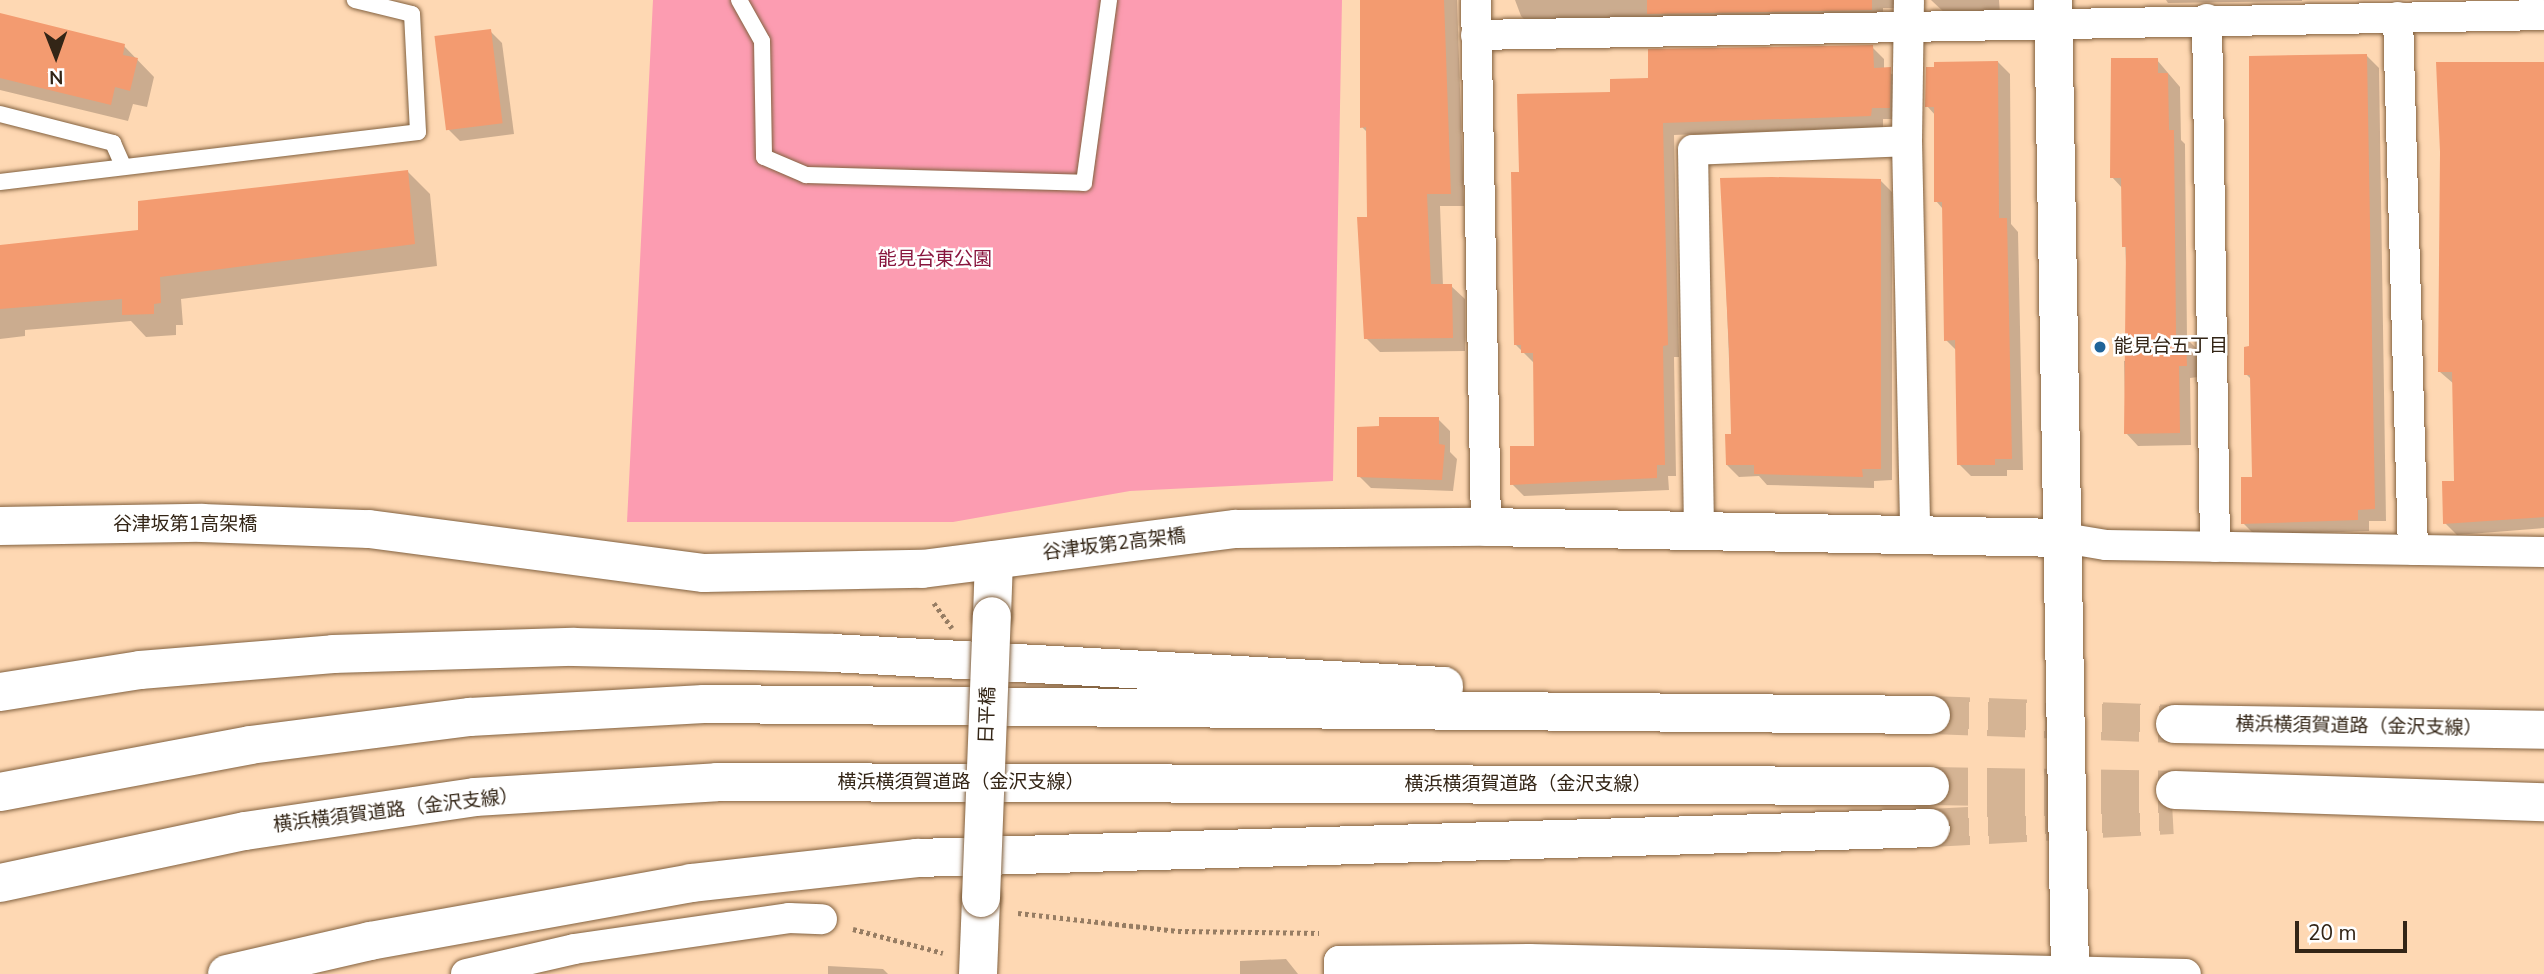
<!DOCTYPE html>
<html>
<head>
<meta charset="utf-8">
<style>
  body { margin:0 }
  #map { position:relative; width:2544px; height:974px; overflow:hidden; background:#fed8b3; font-family:"Nunito Sans","Noto Sans JP",sans-serif }
  div>[style] { position:absolute }
  .green>* { inset:0; background:#fc9cb1 }
  .shadow>* { inset:0; background:#0003 }
  .building>* { inset:0; background:#f39b70; transform-origin:0 0 }
  .highway-tunnel>* { height:38px; margin-top:-19px; transform-origin:0; background:repeating-linear-gradient(90deg,#d5b494 0 38px,transparent 0 57px) }
  .path>* { height:4.5px; margin-top:-2.25px; transform-origin:0; background:repeating-linear-gradient(90deg,#977d63 0 3.5px,transparent 0 7px) }
  .roads { filter:drop-shadow(0 0 2px #82613f) drop-shadow(0 0 2px #82613f) }
  .lane>* { height:16px; margin:-8px; padding:0 8px; transform-origin:8px; border-radius:8px; background:#fff }
  .street>* { height:30px; margin:-15px; padding:0 15px; transform-origin:15px; border-radius:15px; background:#fff }
  .secondary>* { height:38px; margin:-19px; padding:0 19px; transform-origin:19px; border-radius:19px; background:#fff }
  .highway>* { height:38px; margin:-19px; padding:0 19px; transform-origin:19px; border-radius:19px; background:#fff }
  .path-bridge>* { height:4.5px; margin-top:-2.25px; transform-origin:0; background:repeating-linear-gradient(90deg,#977d63 0 3.5px,transparent 0 7px) }
  .bridges { filter:drop-shadow(0 0 2px #82613f) drop-shadow(0 0 2px #82613f) }
  .secondary-bridge>* { height:38px; margin:-19px; padding:0 19px; transform-origin:19px; border-radius:19px; background:#fff }
  .dots>* { width:19px; height:19px; translate:-50% -50%; box-sizing:border-box; border:4px solid #fff; border-radius:50% }
  span { translate:-50% -50%; white-space:nowrap; text-align:center; line-height:1.15; -webkit-text-stroke:5px #fff; paint-order:stroke }
  .park-label { font-size:19px; color:#88153e }
  .poi-label { font-size:19px; color:#332516 }
  .left { translate:0 -50%; text-align:left }
  .street-label { font-size:19px; color:#332516 }
  .north { position:absolute; left:21px; top:21px; width:70px; height:70px; -webkit-text-stroke:5px #fff; paint-order:stroke; rotate:179deg; font-size:19px; font-weight:700; line-height:28px; text-align:center; color:#332516 }
  .north::after { content:''; display:block; margin:auto; width:24px; height:32px; background:#332516; clip-path:polygon(50% 0,100% 100%,50% 72%,0 100%) }
  .scale { position:absolute; left:2295px; top:921px; width:112px; height:32px; box-sizing:border-box; border:4px solid #332516; border-top:0; padding-left:9px; font-size:21px; line-height:24px; white-space:nowrap; color:#332516; -webkit-text-stroke:5px #fff; paint-order:stroke }
</style>
</head>
<body>
<div id="map">
  <div class="green">
    <div style="clip-path:polygon(653px 0,1342px 0,1333px 481px,1130px 491px,953px 522px,627px 522px)"></div>
  </div>
  <div class="shadow">
    <div style="clip-path:polygon(1362px 0,1457px 0,1464px 206px,1440px 206px,1443px 286px,1451px 286px,1465px 299px,1465px 351px,1380px 352px,1366px 338px,1368px 133px,1362px 127px)"></div>
    <div style="clip-path:polygon(1515px 0,1910px 0,1904px 8px,1883px 8px,1883px 21px,1533px 28px,1521px 16px)"></div>
    <div style="clip-path:polygon(1931px 0,1999px 0,2000px 14px,1947px 15px)"></div>
    <div style="clip-path:polygon(2166px 0,2302px 0,2302px 1px,2168px 3px)"></div>
    <div style="clip-path:polygon(0 15px,124px 46px,154px 77px,147px 107px,133px 104px,128px 121px,0 90px)"></div>
    <div style="clip-path:polygon(490px 31px,502px 43px,514px 134px,460px 141px,448px 129px)"></div>
    <div style="clip-path:polygon(1872px 47px,1884px 59px,1884px 69px,1902px 81px,1901px 119px,1883px 119px,1883px 127px,1674px 135px,1679px 357px,1674px 357px,1676px 476px,1668px 476px,1669px 490px,1524px 496px,1512px 484px,1536px 448px,1535px 364px,1515px 344px,1521px 174px,1612px 94px,1650px 80px)"></div>
    <div style="clip-path:polygon(2367px 56px,2379px 68px,2386px 521px,2369px 521px,2369px 531px,2255px 535px,2243px 523px,2254px 478px,2252px 380px,2246px 374px,2251px 348px)"></div>
    <div style="clip-path:polygon(2157px 60px,2180px 87px,2181px 140px,2185px 144px,2187px 339px,2198px 350px,2198px 377px,2190px 378px,2191px 445px,2138px 446px,2126px 433px,2124px 361px,2130px 361px,2123px 189px,2112px 177px)"></div>
    <div style="clip-path:polygon(1998px 62px,2010px 74px,2011px 224px,2018px 232px,2023px 470px,2007px 470px,2007px 476px,1971px 476px,1959px 464px,1957px 351px,1946px 340px,1943px 209px,1936px 201px,1936px 116px,1927px 106px)"></div>
    <div style="clip-path:polygon(2544px 63px,2544px 528px,2457px 535px,2445px 523px,2455px 482px,2454px 384px,2440px 372px)"></div>
    <div style="clip-path:polygon(407px 171px,430px 194px,437px 266px,181px 299px,183px 325px,176px 325px,176px 335px,146px 337px,131px 321px,25px 330px,25px 336px,0 339px,0 248px,139px 232px)"></div>
    <div style="clip-path:polygon(1722px 180px,1880px 180px,1892px 192px,1892px 480px,1874px 481px,1874px 488px,1767px 485px,1759px 476px,1739px 477px,1727px 465px,1732px 436px)"></div>
    <div style="clip-path:polygon(1438px 419px,1450px 431px,1450px 452px,1457px 459px,1453px 491px,1371px 488px,1359px 476px,1381px 428px)"></div>
    <div style="clip-path:polygon(1286px 959px,1298px 974px,1240px 974px,1240px 961px)"></div>
    <div style="clip-path:polygon(828px 966px,883px 969px,888px 974px,828px 974px)"></div>
  </div>
  <div class="building">
    <div style="clip-path:polygon(1360px 0,1444px 0,1451px 194px,1427px 194px,1431px 284px,1452px 284px,1453px 338px,1364px 339px,1357px 217px,1367px 217px,1366px 127px,1360px 128px)"></div>
    <div style="clip-path:polygon(1647px 0,1872px 0,1872px 10px,1647px 14px)"></div>
    <div style="clip-path:polygon(0 13px,125px 44px,123px 55px,138px 58px,130px 91px,115px 87px,111px 105px,0 78px)"></div>
    <div style="left:491px;top:29px;width:95px;height:57px;rotate:83deg"></div>
    <div style="clip-path:polygon(1873px 45px,1874px 68px,1891px 67px,1890px 108px,1872px 108px,1871px 116px,1663px 123px,1668px 345px,1663px 346px,1665px 465px,1657px 465px,1657px 478px,1510px 485px,1510px 446px,1534px 446px,1533px 353px,1521px 353px,1521px 345px,1514px 345px,1511px 172px,1519px 172px,1517px 94px,1610px 92px,1610px 79px,1648px 78px,1648px 49px)"></div>
    <div style="clip-path:polygon(2367px 54px,2375px 509px,2358px 510px,2358px 520px,2241px 524px,2241px 477px,2252px 477px,2250px 375px,2244px 375px,2244px 347px,2249px 346px,2249px 56px)"></div>
    <div style="clip-path:polygon(2111px 58px,2158px 58px,2158px 73px,2168px 73px,2169px 130px,2174px 130px,2176px 336px,2186px 336px,2187px 366px,2179px 366px,2180px 433px,2124px 434px,2126px 247px,2122px 247px,2121px 178px,2110px 178px)"></div>
    <div style="clip-path:polygon(1998px 61px,1999px 218px,2007px 218px,2012px 459px,1995px 459px,1995px 465px,1957px 465px,1955px 340px,1944px 341px,1942px 202px,1934px 202px,1934px 107px,1925px 107px,1926px 67px,1934px 67px,1934px 62px)"></div>
    <div style="clip-path:polygon(2436px 62px,2544px 62px,2544px 517px,2443px 524px,2442px 481px,2454px 481px,2452px 372px,2438px 372px,2440px 152px)"></div>
    <div style="clip-path:polygon(408px 170px,415px 244px,160px 277px,161px 303px,154px 304px,154px 314px,122px 315px,122px 299px,0 309px,0 245px,138px 230px,138px 201px)"></div>
    <div style="clip-path:polygon(1772px 177px,1881px 179px,1881px 469px,1862px 469px,1863px 477px,1754px 474px,1754px 465px,1726px 465px,1725px 434px,1731px 434px,1729px 349px,1720px 178px)"></div>
    <div style="clip-path:polygon(1379px 417px,1439px 417px,1439px 444px,1445px 445px,1442px 480px,1357px 477px,1357px 427px,1379px 426px)"></div>
  </div>
  <div class="highway-tunnel">
    <div style="left:1931px;top:715px;width:244px;rotate:2.1deg"></div>
    <div style="left:1930px;top:786px;width:245px;rotate:0.9deg"></div>
    <div style="left:1931px;top:828px;width:242px;rotate:-3.1deg"></div>
  </div>
  <div class="path">
    <div style="left:1018px;top:913px;width:161px;rotate:6.4deg"></div>
    <div style="left:1178px;top:931px;width:141px;rotate:0.8deg"></div>
    <div style="left:853px;top:929px;width:93px;rotate:14.9deg"></div>
  </div>
  <div class="roads">
    <div class="lane">
      <div style="left:739px;top:0;width:47px;rotate:60.7deg"></div>
      <div style="left:762px;top:41px;width:116px;rotate:89deg"></div>
      <div style="left:764px;top:157px;width:46px;rotate:23.2deg"></div>
      <div style="left:806px;top:175px;width:278px;rotate:1.6deg"></div>
      <div style="left:1084px;top:183px;width:185px;rotate:-82.2deg"></div>
      <div style="left:0;top:114px;width:117px;rotate:14.4deg"></div>
      <div style="left:113px;top:143px;width:24px;rotate:66deg"></div>
      <div style="left:0;top:182px;width:421px;rotate:-6.8deg"></div>
      <div style="left:418px;top:132px;width:118px;rotate:-92.9deg"></div>
      <div style="left:412px;top:14px;width:59px;rotate:-166.2deg"></div>
    </div>
    <div class="street">
      <div style="left:1476px;top:0;width:527px;rotate:88.91deg"></div>
      <div style="left:2398px;top:17px;width:533px;rotate:88.39deg"></div>
      <div style="left:2207px;top:19px;width:528px;rotate:89.13deg"></div>
      <div style="left:1476px;top:35px;width:1068px;rotate:-1.07deg"></div>
      <div style="left:1907px;top:141px;width:141px;rotate:-89.2deg"></div>
      <div style="left:1699px;top:530px;width:380px;rotate:-90.9deg"></div>
      <div style="left:1693px;top:150px;width:214px;rotate:-2.4deg"></div>
      <div style="left:1907px;top:141px;width:396px;rotate:88.8deg"></div>
      <div style="left:2064px;top:538px;width:43px;rotate:9.5deg"></div>
      <div style="left:2106px;top:545px;width:438px;rotate:0.9deg"></div>
      <div style="left:466px;top:974px;width:111px;rotate:-13deg"></div>
      <div style="left:574px;top:949px;width:217px;rotate:-8.2deg"></div>
      <div style="left:789px;top:918px;width:33px;rotate:2deg"></div>
      <div style="left:1339px;top:974px;width:13px;rotate:-90deg"></div>
      <div style="left:1339px;top:961px;width:190px;rotate:-0.6deg"></div>
      <div style="left:1529px;top:959px;width:657px;rotate:1.31deg"></div>
    </div>
    <div class="secondary">
      <div style="left:2053px;top:0;width:974px;rotate:89deg"></div>
      <div style="left:0;top:526px;width:202px;rotate:-0.9deg"></div>
      <div style="left:202px;top:523px;width:167px;rotate:2.1deg"></div>
      <div style="left:369px;top:529px;width:338px;rotate:7.5deg"></div>
      <div style="left:704px;top:573px;width:218px;rotate:-1.1deg"></div>
      <div style="left:922px;top:569px;width:316px;rotate:-7.3deg"></div>
      <div style="left:1235px;top:529px;width:251px;rotate:-0.5deg"></div>
      <div style="left:1486px;top:527px;width:578px;rotate:1.09deg"></div>
      <div style="left:992px;top:616px;width:56px;rotate:-88deg"></div>
      <div style="left:978px;top:974px;width:76px;rotate:-87.7deg"></div>
    </div>
    <div class="highway">
      <div style="left:0;top:692px;width:142px;rotate:-8.9deg"></div>
      <div style="left:140px;top:670px;width:194px;rotate:-4.7deg"></div>
      <div style="left:333px;top:654px;width:241px;rotate:-1.7deg"></div>
      <div style="left:574px;top:647px;width:258px;rotate:1.3deg"></div>
      <div style="left:832px;top:653px;width:613px;rotate:3.09deg"></div>
      <div style="left:2175px;top:724px;width:369px;rotate:0.9deg"></div>
      <div style="left:2175px;top:790px;width:369px;rotate:1.9deg"></div>
      <div style="left:0;top:792px;width:254px;rotate:-10.6deg"></div>
      <div style="left:250px;top:745px;width:222px;rotate:-7.3deg"></div>
      <div style="left:470px;top:717px;width:234px;rotate:-3.2deg"></div>
      <div style="left:704px;top:704px;width:1227px;rotate:0.51deg"></div>
      <div style="left:0;top:883px;width:250px;rotate:-12deg"></div>
      <div style="left:245px;top:831px;width:232px;rotate:-8.4deg"></div>
      <div style="left:475px;top:797px;width:242px;rotate:-3.5deg"></div>
      <div style="left:717px;top:782px;width:1213px;rotate:0.19deg"></div>
      <div style="left:227px;top:974px;width:147px;rotate:-13deg"></div>
      <div style="left:370px;top:941px;width:326px;rotate:-10.2deg"></div>
      <div style="left:691px;top:883px;width:227px;rotate:-6.3deg"></div>
      <div style="left:917px;top:858px;width:1014px;rotate:-1.69deg"></div>
    </div>
  </div>
  <div class="path-bridge">
    <div style="left:934px;top:603px;width:31px;rotate:54deg"></div>
  </div>
  <div class="bridges">
    <div class="secondary-bridge">
      <div style="left:981px;top:898px;width:282px;rotate:-87.8deg"></div>
    </div>
  </div>
  <div class="dots">
    <div style="left:2100px;top:347px;background:#206499"></div>
  </div>
  <div class="park-label">
    <span style="left:935px;top:260px">能見台東公園</span>
  </div>
  <div class="poi-label">
    <span class="left" style="left:2114px;top:347px">能見台五丁目</span>
  </div>
  <div class="street-label">
    <span style="left:185px;top:525px">谷津坂第1高架橋</span>
    <span style="left:1114px;top:545px;rotate:-7deg">谷津坂第2高架橋</span>
    <span style="left:988px;top:715px;rotate:-88deg">日平橋</span>
    <span style="left:2359px;top:727px;rotate:1deg">横浜横須賀道路（金沢支線）</span>
    <span style="left:961px;top:783px">横浜横須賀道路（金沢支線）</span>
    <span style="left:1528px;top:785px">横浜横須賀道路（金沢支線）</span>
    <span style="left:396px;top:811px;rotate:-7deg">横浜横須賀道路（金沢支線）</span>
  </div>
  <div class="north">N</div>
  <div class="scale">20 m</div>
</div>
</body>
</html>
